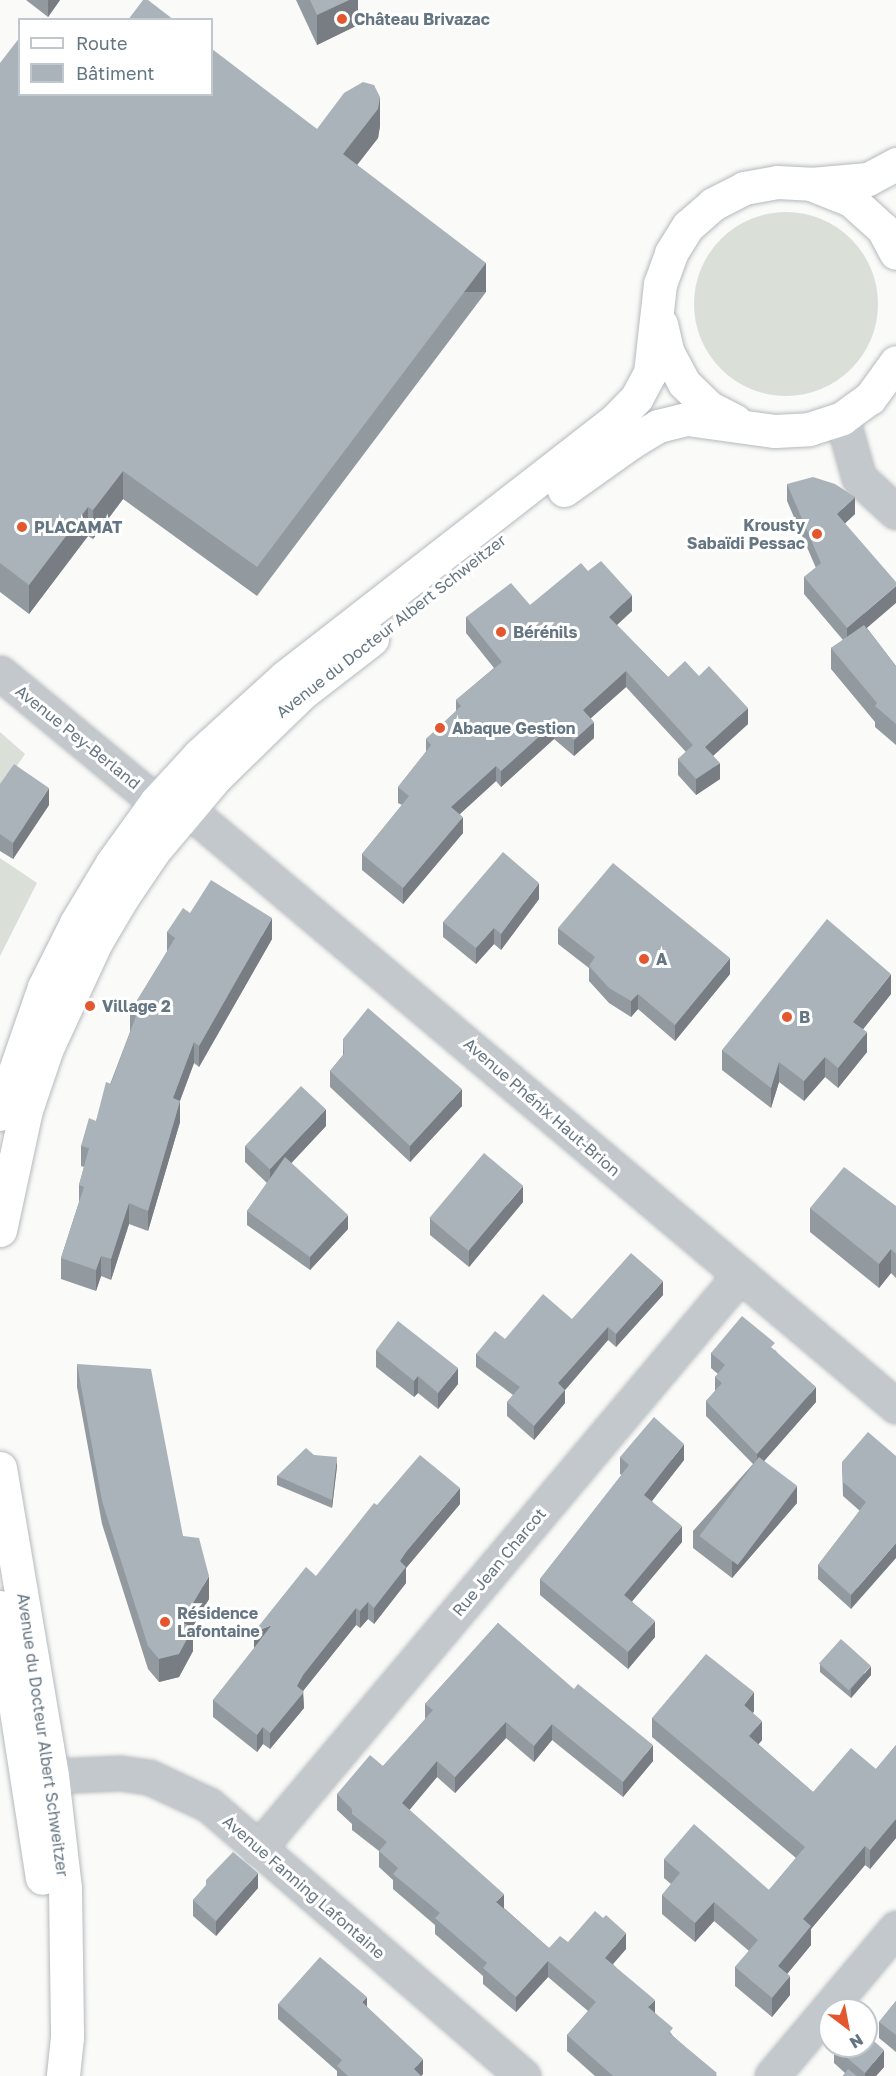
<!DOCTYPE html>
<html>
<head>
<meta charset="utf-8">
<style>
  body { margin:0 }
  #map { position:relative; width:896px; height:2076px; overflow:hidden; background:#fafaf8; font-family:"Golos Text",sans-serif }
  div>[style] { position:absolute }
  .green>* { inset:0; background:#dadfd7 }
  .round { border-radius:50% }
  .roads { filter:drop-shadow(0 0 2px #b5babe) drop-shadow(0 0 2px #b5babe) }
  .minor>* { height:33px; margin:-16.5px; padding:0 16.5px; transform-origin:16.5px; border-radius:16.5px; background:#c3c8cc }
  .major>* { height:33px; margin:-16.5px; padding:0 16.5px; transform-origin:16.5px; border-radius:16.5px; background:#fff }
  .wall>* { inset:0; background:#929a9f }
  .shaded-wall>* { inset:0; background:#777d82; transform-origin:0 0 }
  .building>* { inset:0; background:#aab3b9; transform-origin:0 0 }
  .dots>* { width:16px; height:16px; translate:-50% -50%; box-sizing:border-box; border:3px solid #fff; border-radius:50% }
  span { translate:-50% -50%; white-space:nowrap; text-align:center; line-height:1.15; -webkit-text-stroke:6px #fff; paint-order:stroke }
  .poi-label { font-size:16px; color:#657683; font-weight:700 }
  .left { translate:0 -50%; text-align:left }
  .right { translate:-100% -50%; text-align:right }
  .street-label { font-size:16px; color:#657683 }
  .legend { position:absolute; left:18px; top:18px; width:195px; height:78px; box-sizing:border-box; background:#fff; border:2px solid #c1c8cd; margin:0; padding:8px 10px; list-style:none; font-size:18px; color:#657683 }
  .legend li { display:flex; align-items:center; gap:12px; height:30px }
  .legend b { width:30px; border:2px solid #c1c8cd }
  .north { position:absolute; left:818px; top:1998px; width:60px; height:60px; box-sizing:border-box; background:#fff; border:2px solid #c1c8cd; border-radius:50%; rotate:148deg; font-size:16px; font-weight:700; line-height:24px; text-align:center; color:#657683 }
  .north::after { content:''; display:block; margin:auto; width:21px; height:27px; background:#e4572e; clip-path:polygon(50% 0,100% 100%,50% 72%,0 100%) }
</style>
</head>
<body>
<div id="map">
  <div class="green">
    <div class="round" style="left:694px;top:212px;width:184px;height:184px"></div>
    <div style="clip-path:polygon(0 732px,25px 754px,0 791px)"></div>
    <div style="clip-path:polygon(0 858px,37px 883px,0 956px)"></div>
  </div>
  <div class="roads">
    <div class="minor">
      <div style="left:842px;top:418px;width:62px;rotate:74.2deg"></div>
      <div style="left:859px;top:478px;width:50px;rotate:42.6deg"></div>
      <div style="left:0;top:673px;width:202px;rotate:39.6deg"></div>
      <div style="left:187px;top:809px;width:927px;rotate:40.1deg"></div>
      <div style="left:52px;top:1776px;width:68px;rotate:-2.5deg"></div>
      <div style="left:120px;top:1773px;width:29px;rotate:8deg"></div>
      <div style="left:149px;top:1777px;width:66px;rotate:25deg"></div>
      <div style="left:209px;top:1805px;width:415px;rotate:40.8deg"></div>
      <div style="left:258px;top:1849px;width:750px;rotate:-49.98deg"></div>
      <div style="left:772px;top:2076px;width:193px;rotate:-50deg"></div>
    </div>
    <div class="major">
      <div style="left:813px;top:185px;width:41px;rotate:21.5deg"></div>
      <div style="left:851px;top:200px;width:43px;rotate:42.2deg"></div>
      <div style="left:883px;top:229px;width:27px;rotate:62deg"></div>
      <div style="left:661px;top:324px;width:28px;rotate:77deg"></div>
      <div style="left:667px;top:351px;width:36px;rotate:62deg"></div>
      <div style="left:684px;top:383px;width:36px;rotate:44deg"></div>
      <div style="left:710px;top:408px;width:28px;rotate:27deg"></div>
      <div style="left:564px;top:490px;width:85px;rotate:-35.4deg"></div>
      <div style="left:633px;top:441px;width:29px;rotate:-31deg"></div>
      <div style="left:658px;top:426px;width:30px;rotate:-14deg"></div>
      <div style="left:687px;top:419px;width:89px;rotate:7.8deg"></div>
      <div style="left:775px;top:431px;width:34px;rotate:-3deg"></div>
      <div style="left:809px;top:429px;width:35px;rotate:-18deg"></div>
      <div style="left:842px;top:418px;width:34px;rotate:-36deg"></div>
      <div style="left:870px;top:398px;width:44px;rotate:-54.2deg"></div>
      <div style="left:0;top:1114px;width:134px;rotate:-70.9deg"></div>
      <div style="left:44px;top:987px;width:72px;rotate:-63.4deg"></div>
      <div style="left:76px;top:923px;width:70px;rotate:-59deg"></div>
      <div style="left:112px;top:863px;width:75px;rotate:-54.2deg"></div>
      <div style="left:156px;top:802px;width:64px;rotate:-47.5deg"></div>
      <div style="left:199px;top:755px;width:116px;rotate:-42.2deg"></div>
      <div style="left:285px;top:677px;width:420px;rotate:-37.9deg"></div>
      <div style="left:616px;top:419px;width:30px;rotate:-46deg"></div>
      <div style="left:637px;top:397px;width:27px;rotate:-62deg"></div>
      <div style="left:650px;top:373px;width:90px;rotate:-83.6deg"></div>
      <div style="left:660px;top:284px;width:33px;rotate:-70deg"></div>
      <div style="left:671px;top:253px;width:32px;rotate:-58deg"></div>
      <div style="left:688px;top:226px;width:33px;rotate:-41deg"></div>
      <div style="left:713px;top:204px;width:35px;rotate:-27deg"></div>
      <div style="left:744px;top:188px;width:34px;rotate:-10deg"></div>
      <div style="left:777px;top:182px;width:34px;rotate:3deg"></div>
      <div style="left:811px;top:184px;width:57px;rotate:-5deg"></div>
      <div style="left:868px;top:179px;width:32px;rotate:-28deg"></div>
      <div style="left:0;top:1230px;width:123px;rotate:-77.8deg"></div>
      <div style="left:26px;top:1110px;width:65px;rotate:-71.3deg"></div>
      <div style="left:47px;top:1048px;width:117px;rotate:-65.2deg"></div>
      <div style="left:96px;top:942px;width:51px;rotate:-59.4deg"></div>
      <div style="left:122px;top:898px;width:55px;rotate:-56deg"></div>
      <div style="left:153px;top:852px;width:98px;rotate:-50deg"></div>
      <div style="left:216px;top:777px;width:119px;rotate:-44.3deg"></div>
      <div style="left:301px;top:694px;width:90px;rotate:-37.8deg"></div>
      <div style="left:0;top:1468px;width:312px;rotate:80.4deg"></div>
      <div style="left:52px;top:1776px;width:113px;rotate:83.4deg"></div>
      <div style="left:65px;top:1888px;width:149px;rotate:89.2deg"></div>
      <div style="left:67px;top:2037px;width:39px;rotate:96deg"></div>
      <div style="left:0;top:1607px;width:274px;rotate:81.2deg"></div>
    </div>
  </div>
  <div class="wall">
    <div style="clip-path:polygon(26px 0,60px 0,48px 17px)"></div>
    <div style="clip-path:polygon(296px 0,358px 0,358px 25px,317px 45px)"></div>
    <div style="clip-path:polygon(0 63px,20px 94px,317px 129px,380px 126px,378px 138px,357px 165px,486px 292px,257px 596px,123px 499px,93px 539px,88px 536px,29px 614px,0 592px)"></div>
    <div style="clip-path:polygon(787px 484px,855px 514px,845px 523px,867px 628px,896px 666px,896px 745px,875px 727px,875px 722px,831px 669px,831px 648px,843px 640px,804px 594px,804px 577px,816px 568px,787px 501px)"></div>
    <div style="clip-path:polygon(588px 571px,632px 611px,617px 625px,668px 677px,699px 676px,748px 724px,713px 756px,720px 779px,696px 795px,678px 775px,678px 759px,686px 752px,626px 687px,591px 718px,594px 738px,574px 756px,554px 739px,501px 787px,496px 781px,460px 814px,463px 833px,403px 904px,362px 870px,362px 854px,402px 805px,398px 803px,398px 787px,426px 752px,426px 739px,456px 712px,456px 700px,494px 668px,466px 633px,466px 617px,530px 605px)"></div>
    <div style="clip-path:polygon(0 784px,49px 805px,13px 859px,0 851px)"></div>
    <div style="clip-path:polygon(539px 899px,501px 950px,494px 944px,476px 964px,443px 937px,443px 922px)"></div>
    <div style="clip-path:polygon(190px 913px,272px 939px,199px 1067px,194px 1063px,180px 1101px,180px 1122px,148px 1231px,129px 1224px,111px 1280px,101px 1276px,96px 1291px,61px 1279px,61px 1258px,79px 1202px,79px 1185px,84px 1167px,81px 1166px,81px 1146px,96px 1121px,130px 1032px,130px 1012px,167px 952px,167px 932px)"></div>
    <div style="clip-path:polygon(558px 928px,730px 974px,675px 1041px,638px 1009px,631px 1017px,609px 1003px,589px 981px,589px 968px,558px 944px)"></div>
    <div style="clip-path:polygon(891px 994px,863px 1029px,867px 1052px,838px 1088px,825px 1077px,804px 1101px,779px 1082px,771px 1108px,722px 1070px,722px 1050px)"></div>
    <div style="clip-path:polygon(343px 1039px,462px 1106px,410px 1162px,330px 1087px,330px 1071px,343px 1055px)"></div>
    <div style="clip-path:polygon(326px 1126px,291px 1163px,348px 1229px,310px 1270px,247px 1225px,247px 1211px,267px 1183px,245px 1162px,245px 1146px)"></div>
    <div style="clip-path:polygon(523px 1202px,469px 1267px,430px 1235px,430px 1218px)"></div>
    <div style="clip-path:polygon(896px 1206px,896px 1278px,891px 1273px,879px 1288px,810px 1232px,810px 1208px)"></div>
    <div style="clip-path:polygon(663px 1295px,616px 1347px,608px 1340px,565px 1390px,565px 1403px,534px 1440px,507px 1416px,507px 1402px,513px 1395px,476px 1367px,476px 1354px,505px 1339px,572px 1319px)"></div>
    <div style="clip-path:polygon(376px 1350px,458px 1384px,438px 1409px,418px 1393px,414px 1397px,376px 1367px)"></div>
    <div style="clip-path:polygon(775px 1350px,816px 1402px,764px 1461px,797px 1503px,732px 1578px,693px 1548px,693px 1531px,753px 1464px,706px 1416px,706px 1401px,715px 1391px,715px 1377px,718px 1374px,711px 1368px,711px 1353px)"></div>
    <div style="clip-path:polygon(77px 1364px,183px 1536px,209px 1599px,192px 1628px,193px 1651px,179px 1677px,159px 1682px,148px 1669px,102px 1524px,77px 1387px)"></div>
    <div style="clip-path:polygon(314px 1455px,337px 1466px,332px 1508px,277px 1485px,277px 1476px)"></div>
    <div style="clip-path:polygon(896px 1456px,851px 1609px,818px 1579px,818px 1565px,860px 1511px,843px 1496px,842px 1462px)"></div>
    <div style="clip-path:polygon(620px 1457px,684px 1460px,652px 1501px,682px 1542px,632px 1601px,655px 1637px,628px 1669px,540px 1595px,540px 1579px,622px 1475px,620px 1474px)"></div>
    <div style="clip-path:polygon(460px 1504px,406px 1568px,406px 1583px,374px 1624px,368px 1619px,360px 1628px,356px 1625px,303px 1691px,304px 1708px,270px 1749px,263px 1744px,257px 1752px,213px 1717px,213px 1700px,316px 1576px)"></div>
    <div style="clip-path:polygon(498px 1623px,653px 1761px,623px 1797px,552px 1740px,534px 1762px,506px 1738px,455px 1793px,437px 1777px,409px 1810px,504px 1908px,549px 1948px,568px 1942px,626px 1949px,613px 1964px,655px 2013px,673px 2036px,717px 2076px,595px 2076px,567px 2051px,567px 2035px,588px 2011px,548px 1977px,516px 2012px,483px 1984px,483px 1976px,435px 1934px,435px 1925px,393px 1889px,393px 1880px,379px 1867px,379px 1851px,352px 1830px,352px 1824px,337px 1810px,337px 1794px,383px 1766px,425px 1720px,425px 1704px)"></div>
    <div style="clip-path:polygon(820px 1664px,871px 1675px,851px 1698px,820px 1672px)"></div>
    <div style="clip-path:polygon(754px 1711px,753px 1713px,762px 1740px,758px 1744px,813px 1792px,876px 1769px,896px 1745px,896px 1838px,870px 1869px,865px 1865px,811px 1929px,811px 1945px,787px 1974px,790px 1995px,772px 2017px,735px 1986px,735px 1967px,749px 1951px,714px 1921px,695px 1942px,662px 1914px,662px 1895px,671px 1884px,664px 1878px,664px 1859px,769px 1890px,796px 1858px,652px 1737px,652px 1718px)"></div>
    <div style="clip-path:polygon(206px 1880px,258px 1888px,216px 1936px,193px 1916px,193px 1900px,206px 1886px)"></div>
    <div style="clip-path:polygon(896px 2001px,896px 2052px,879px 2038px,879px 2022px)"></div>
    <div style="clip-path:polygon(278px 2004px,367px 2007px,423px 2074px,421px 2076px,337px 2076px,337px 2071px,278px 2019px)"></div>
    <div style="clip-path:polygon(834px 2047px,884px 2067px,876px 2076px,843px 2076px,845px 2073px,834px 2063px)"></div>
  </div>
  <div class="shaded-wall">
    <div style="clip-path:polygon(48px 0,60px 0,48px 17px)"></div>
    <div style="clip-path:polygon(349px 0,358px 0,358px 25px,317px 45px,317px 15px)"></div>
    <div style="clip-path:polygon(380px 97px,380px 126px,378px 138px,343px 183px,343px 154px)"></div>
    <div style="left:486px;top:263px;width:29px;height:381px;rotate:90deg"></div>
    <div style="clip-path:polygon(123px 471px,123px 499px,93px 539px,93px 510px)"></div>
    <div style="clip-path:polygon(855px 497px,855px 514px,837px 531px,837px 514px)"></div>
    <div style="clip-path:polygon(88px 507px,88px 536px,29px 614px,29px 585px)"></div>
    <div style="clip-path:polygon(896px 586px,896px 603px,847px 645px,847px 628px)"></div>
    <div style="clip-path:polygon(632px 595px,632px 611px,609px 632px,609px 617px)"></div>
    <div style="clip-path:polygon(626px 671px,626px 687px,583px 725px,583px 710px)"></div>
    <div style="clip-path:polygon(748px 708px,748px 724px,705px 763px,705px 747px)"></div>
    <div style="clip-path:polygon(594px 722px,594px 738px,574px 756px,574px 740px)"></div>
    <div style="clip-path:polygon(554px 723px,554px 739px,501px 787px,501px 771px)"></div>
    <div style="clip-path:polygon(720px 763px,720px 779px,696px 795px,696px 779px)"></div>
    <div style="clip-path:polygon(496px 766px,496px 781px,451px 822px,451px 807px)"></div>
    <div style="clip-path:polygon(49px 788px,49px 805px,13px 859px,13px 843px)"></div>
    <div style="clip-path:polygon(463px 817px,463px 833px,403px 904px,403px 888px)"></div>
    <div style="clip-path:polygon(539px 883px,539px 899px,501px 950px,501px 934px)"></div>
    <div style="clip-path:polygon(272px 918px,272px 939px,199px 1067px,199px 1046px)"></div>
    <div style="clip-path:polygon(494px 928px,494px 944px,476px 964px,476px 948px)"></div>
    <div style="clip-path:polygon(730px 958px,730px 974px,675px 1041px,675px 1025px)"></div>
    <div style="clip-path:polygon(891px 974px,891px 994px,853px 1042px,853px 1022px)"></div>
    <div style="clip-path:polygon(638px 994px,638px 1009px,631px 1017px,631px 1001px)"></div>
    <div style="clip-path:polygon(867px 1032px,867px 1052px,838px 1088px,838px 1068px)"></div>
    <div style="clip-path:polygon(194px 1042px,194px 1063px,173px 1119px,173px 1098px)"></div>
    <div style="clip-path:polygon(825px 1057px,825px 1077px,804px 1101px,804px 1081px)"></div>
    <div style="clip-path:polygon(779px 1062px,779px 1082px,771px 1108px,771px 1088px)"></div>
    <div style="clip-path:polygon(462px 1089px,462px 1106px,410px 1162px,410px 1146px)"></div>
    <div style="clip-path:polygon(180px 1101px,180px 1122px,148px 1231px,148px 1211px)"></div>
    <div style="clip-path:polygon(326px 1109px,326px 1126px,270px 1186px,270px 1169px)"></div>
    <div style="clip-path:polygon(523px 1186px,523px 1202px,469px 1267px,469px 1250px)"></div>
    <div style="clip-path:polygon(129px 1203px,129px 1224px,111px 1280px,111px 1259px)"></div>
    <div style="clip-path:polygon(348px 1215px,348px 1229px,310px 1270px,310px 1257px)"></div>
    <div style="clip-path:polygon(891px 1249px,891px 1273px,879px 1288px,879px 1264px)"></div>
    <div style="clip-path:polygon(101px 1256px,101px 1276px,96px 1291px,96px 1270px)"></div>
    <div style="clip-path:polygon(663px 1281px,663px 1295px,616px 1347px,616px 1334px)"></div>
    <div style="clip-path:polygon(608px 1327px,608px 1340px,565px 1390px,565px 1403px,534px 1440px,534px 1426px,558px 1383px)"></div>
    <div style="clip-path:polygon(458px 1368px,458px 1384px,438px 1409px,438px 1393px)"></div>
    <div style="clip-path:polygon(418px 1376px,418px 1393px,414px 1397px,414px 1381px)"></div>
    <div style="clip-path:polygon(816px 1387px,816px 1402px,757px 1469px,757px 1454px)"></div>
    <div style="clip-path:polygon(684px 1444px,684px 1460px,644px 1511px,644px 1495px)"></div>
    <div style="clip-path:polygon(337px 1457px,337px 1466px,332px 1508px,332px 1500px)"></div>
    <div style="clip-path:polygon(797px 1486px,797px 1503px,732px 1578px,732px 1562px)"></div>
    <div style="clip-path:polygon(460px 1488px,460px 1504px,406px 1568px,406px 1583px,374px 1624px,374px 1608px,400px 1561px,406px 1552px)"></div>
    <div style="clip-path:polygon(682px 1526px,682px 1542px,624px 1611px,624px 1595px)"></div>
    <div style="clip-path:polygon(896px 1543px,896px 1558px,851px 1609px,851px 1595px)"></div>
    <div style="clip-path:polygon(209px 1576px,209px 1599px,182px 1645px,182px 1622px)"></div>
    <div style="clip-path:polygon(368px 1602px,368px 1619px,360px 1628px,360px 1611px)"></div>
    <div style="clip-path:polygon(356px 1608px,356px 1625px,303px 1691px,304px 1708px,270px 1749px,270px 1733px,303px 1675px)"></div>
    <div style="clip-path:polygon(655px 1621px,655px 1637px,628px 1669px,628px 1652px)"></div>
    <div style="clip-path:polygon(272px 1625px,254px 1649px,254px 1632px)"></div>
    <div style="clip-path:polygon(193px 1628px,193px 1651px,179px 1677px,159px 1682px,159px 1659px)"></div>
    <div style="clip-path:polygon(871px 1666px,871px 1675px,851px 1698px,851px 1689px)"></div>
    <div style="clip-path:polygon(754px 1692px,754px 1711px,744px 1724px,744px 1705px)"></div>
    <div style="clip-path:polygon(762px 1721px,762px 1740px,749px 1756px,749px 1736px)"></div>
    <div style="clip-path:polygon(506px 1722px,506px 1738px,455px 1793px,455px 1777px)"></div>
    <div style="clip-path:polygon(552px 1724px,552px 1740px,534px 1762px,534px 1746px)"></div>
    <div style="clip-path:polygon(263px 1727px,263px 1744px,257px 1752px,257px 1735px)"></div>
    <div style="clip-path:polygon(653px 1745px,653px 1761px,623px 1797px,623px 1782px)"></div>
    <div style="clip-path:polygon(437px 1761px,437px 1777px,402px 1819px,402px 1803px)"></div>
    <div style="clip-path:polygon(896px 1819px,896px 1838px,870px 1869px,870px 1850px)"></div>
    <div style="clip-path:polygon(865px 1846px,865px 1865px,811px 1929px,811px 1945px,778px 1985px,778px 1966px,803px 1919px)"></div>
    <div style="clip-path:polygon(258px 1873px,258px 1888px,216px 1936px,216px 1921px)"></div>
    <div style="clip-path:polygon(504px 1894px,504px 1909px,496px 1902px)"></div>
    <div style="clip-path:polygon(714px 1902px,714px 1921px,695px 1942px,695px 1923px)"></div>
    <div style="clip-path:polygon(626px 1933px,626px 1949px,605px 1973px,605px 1958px)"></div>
    <div style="clip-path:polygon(548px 1961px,548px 1977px,516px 2012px,516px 1997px)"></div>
    <div style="clip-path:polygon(790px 1976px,790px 1995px,772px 2017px,772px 1998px)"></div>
    <div style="clip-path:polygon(367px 1997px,367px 2012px,362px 2002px)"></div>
    <div style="clip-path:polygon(655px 2000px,655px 2016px,648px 2007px)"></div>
    <div style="clip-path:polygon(884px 2050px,884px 2067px,876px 2076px,865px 2076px,865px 2073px)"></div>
    <div style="clip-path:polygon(423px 2059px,423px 2074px,421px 2076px,414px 2069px)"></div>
  </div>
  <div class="building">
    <div style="clip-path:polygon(143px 0,148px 0,174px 20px,128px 20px)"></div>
    <div style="clip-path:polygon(310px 0,349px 0,317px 15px)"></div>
    <div style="clip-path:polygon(20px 37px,20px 94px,212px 94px,212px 49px,317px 129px,344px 93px,363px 82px,374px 85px,380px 97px,378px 109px,343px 154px,486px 263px,257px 567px,123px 471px,93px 510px,88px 507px,29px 585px,0 563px,0 63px)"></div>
    <div style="clip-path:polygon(813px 477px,835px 484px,855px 497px,837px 514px,896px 582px,896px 586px,847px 628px,804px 577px,821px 563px,787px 484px)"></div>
    <div style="clip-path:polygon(601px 561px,632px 595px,609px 617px,668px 677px,685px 661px,699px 676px,709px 666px,748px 708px,705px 747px,720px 763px,696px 779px,678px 759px,693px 745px,626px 671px,583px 710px,594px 722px,574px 740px,554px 723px,501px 771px,496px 766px,451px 807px,463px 817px,403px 888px,362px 854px,409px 796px,398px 787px,431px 745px,426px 739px,461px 706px,456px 700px,502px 662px,466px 617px,511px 583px,530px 605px,581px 563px,588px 571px)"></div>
    <div style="clip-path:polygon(864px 625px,896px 666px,896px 724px,875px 706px,877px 703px,831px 648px)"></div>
    <div style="clip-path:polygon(14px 764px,49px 788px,13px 843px,0 834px,0 784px)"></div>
    <div style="clip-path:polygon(503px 852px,539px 883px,501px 934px,494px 928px,476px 948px,443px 922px)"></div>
    <div style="clip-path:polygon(613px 863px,730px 958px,675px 1025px,638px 994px,631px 1001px,609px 988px,589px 966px,595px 957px,558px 928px)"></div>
    <div style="clip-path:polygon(211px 880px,272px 918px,199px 1046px,194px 1042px,173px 1098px,180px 1101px,148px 1211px,129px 1203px,111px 1259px,101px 1256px,96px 1270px,61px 1258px,84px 1187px,79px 1185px,89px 1148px,81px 1146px,89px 1118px,96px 1121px,106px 1082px,111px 1084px,136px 1016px,130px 1012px,175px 938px,167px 932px,183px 908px,190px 913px)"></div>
    <div style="clip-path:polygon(827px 919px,891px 974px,853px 1022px,867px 1032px,838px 1068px,825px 1057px,804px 1081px,779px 1062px,771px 1088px,722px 1050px)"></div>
    <div style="clip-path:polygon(368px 1008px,462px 1089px,410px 1146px,330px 1071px,344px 1054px,343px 1039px)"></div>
    <div style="left:301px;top:1086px;width:34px;height:82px;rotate:43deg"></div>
    <div style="left:484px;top:1153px;width:51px;height:85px;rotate:40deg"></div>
    <div style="clip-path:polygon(285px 1157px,348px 1215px,310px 1257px,247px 1211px)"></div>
    <div style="clip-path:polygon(844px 1167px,896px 1206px,896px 1254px,891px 1249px,879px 1264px,810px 1208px)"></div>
    <div style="clip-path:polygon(631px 1253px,663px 1281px,616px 1334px,608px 1327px,558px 1383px,565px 1390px,534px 1426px,507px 1402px,520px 1387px,476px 1354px,495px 1331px,505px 1339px,543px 1294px,572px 1319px)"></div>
    <div style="clip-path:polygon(742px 1316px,775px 1343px,771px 1347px,816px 1387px,757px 1454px,706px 1401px,722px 1383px,715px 1377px,725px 1365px,711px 1353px)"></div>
    <div style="clip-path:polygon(398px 1321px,458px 1368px,438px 1393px,418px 1376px,414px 1381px,376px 1350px)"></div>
    <div style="clip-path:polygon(77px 1364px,151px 1369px,183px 1536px,199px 1538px,209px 1576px,182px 1622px,193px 1628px,179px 1654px,159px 1659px,148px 1646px,102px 1501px)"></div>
    <div style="clip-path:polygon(654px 1417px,684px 1444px,644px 1495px,682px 1526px,624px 1595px,655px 1621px,628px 1652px,540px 1579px,629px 1465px,620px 1457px)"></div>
    <div style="clip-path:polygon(868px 1432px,896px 1456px,896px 1543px,851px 1595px,818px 1565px,866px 1502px,843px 1482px,842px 1462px)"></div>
    <div style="clip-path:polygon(306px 1448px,314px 1455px,337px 1457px,332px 1500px,277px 1476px)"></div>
    <div style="clip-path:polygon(420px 1455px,460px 1488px,406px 1552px,400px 1561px,406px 1567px,374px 1608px,368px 1602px,360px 1611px,356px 1608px,303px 1675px,297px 1686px,304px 1692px,270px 1733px,263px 1727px,257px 1735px,213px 1700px,272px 1625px,254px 1632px,306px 1567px,316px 1576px,374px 1503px,377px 1505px)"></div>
    <div style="left:759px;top:1457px;width:48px;height:99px;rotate:37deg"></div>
    <div style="clip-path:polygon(498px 1623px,574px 1689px,578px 1684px,653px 1745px,623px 1782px,552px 1724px,534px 1746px,506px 1722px,455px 1777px,437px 1761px,402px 1803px,504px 1894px,496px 1902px,549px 1948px,560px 1936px,568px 1942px,595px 1911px,603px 1918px,606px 1915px,626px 1933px,605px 1958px,655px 2000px,648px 2007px,673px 2028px,669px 2033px,717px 2073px,715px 2076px,613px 2076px,567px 2035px,596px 2002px,548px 1961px,516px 1997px,483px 1968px,487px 1963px,435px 1918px,440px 1913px,393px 1874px,398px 1868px,379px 1851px,387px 1842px,352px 1814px,352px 1809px,337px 1794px,370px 1755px,383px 1766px,433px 1710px,425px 1704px)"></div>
    <div style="left:841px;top:1639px;width:40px;height:33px;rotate:42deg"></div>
    <div style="clip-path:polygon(706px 1654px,754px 1692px,744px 1705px,762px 1721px,749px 1736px,813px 1792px,851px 1748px,876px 1769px,896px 1745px,896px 1819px,870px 1850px,865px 1846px,803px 1919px,811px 1926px,778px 1966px,790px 1976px,772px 1998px,735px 1967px,758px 1940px,714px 1902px,695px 1923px,662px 1895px,680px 1873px,664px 1859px,694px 1824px,769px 1890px,805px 1847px,652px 1718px)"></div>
    <div style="clip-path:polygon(233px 1852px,258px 1873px,216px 1921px,193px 1900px,206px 1885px,206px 1880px)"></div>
    <div style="clip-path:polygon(320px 1957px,367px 1997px,362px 2002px,423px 2059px,414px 2069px,421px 2076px,348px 2076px,337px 2066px,342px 2060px,278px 2004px)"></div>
    <div style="clip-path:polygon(896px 2001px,896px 2035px,879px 2022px)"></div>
    <div style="clip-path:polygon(866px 2034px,884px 2050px,865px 2073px,834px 2047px,866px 2046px)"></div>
    <div style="clip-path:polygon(848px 2069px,857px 2076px,843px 2076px)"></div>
  </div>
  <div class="dots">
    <div style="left:342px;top:19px;background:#e4572e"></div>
    <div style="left:22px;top:527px;background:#e4572e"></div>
    <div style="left:817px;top:534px;background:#e4572e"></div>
    <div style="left:501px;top:632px;background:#e4572e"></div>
    <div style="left:440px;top:728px;background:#e4572e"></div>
    <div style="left:644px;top:959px;background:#e4572e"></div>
    <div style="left:90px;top:1006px;background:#e4572e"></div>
    <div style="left:787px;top:1017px;background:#e4572e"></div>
    <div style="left:165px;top:1622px;background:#e4572e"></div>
  </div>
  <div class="poi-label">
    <span class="left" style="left:354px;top:19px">Château Brivazac</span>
    <span class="right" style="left:805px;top:534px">Krousty<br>Sabaïdi Pessac</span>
    <span class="left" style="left:34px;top:527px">PLACAMAT</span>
    <span class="left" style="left:513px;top:632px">Bérénils</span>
    <span class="left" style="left:452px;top:728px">Abaque Gestion</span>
    <span class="left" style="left:656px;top:959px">A</span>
    <span class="left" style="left:102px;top:1006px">Village 2</span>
    <span class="left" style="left:799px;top:1017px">B</span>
    <span class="left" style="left:177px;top:1622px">Résidence<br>Lafontaine</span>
  </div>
  <div class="street-label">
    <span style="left:391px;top:626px;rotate:-38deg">Avenue du Docteur Albert Schweitzer</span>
    <span style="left:78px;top:737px;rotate:39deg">Avenue Pey-Berland</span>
    <span style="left:542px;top:1107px;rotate:41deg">Avenue Phénix Haut-Brion</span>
    <span style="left:499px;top:1562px;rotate:-50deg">Rue Jean Charcot</span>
    <span style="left:43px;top:1735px;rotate:82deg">Avenue du Docteur Albert Schweitzer</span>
    <span style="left:304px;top:1887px;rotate:41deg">Avenue Fanning Lafontaine</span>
  </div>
  <ul class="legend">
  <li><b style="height:8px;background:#fff"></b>Route</li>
  <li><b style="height:16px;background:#aab3b9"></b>Bâtiment</li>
  </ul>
  <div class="north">N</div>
</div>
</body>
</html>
